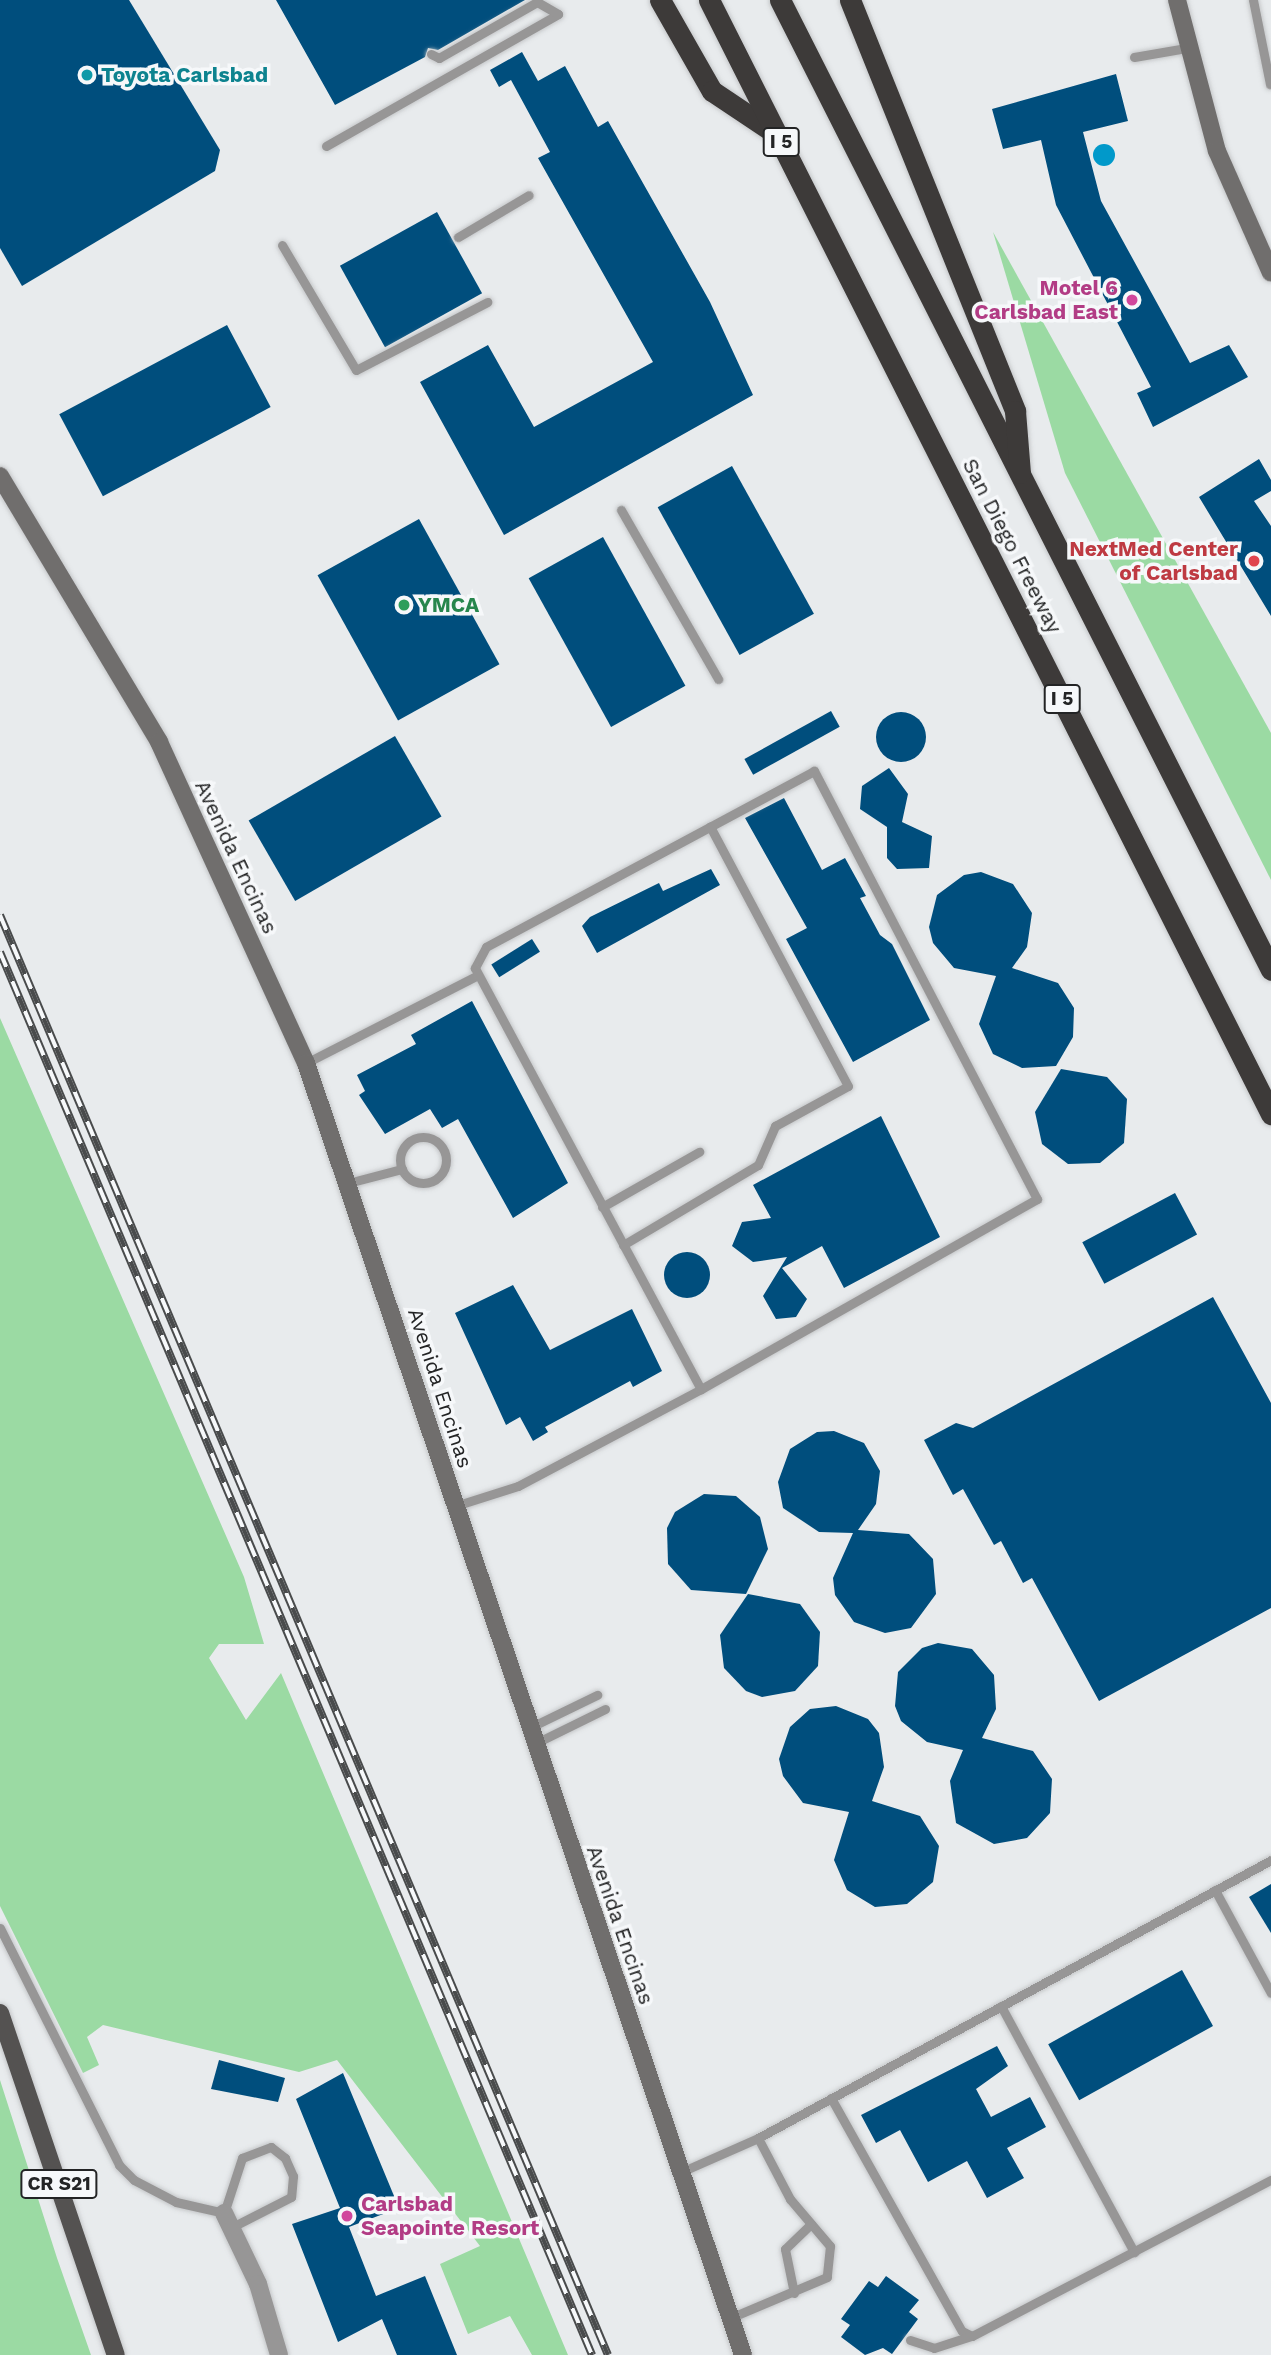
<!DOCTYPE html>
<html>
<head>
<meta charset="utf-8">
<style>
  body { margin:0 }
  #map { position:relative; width:1271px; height:2355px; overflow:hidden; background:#e8ebed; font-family:"Work Sans",sans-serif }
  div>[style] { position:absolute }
  .green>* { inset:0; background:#9bdaa3 }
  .water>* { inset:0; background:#0199ca }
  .round { border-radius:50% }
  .building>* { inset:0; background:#004e7d; transform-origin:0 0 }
  .roads { filter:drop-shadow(0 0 2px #c5c7c9) drop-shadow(0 0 2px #c5c7c9) }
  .lane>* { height:9px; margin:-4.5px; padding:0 4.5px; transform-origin:4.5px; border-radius:4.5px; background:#979696 }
  .lane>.ring { margin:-4.5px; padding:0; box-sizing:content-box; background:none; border:9px solid #979696; border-radius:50% }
  .street>* { height:18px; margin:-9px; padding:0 9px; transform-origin:9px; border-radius:9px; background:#979696 }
  .secondary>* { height:18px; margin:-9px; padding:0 9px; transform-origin:9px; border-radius:9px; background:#706e6d }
  .primary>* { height:18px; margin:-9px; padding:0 9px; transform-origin:9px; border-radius:9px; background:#545251 }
  .highway>* { height:21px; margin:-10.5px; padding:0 10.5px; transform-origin:10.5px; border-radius:10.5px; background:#3d3a39 }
  .rail>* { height:8px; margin-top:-4px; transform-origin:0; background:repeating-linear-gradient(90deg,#f6f8fa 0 16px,#494b4c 0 32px); box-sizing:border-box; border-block:2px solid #494b4c }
  .dots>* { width:19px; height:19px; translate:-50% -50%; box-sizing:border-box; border:4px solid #f6f8fa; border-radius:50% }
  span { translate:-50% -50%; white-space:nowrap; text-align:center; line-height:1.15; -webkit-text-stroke:7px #f6f8fa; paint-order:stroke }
  .shield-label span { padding:2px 5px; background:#f6f8fa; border:2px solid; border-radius:5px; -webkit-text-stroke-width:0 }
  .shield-label { font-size:19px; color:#232425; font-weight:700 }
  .culture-label { font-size:21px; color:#0d838f; font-weight:700 }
  .left { translate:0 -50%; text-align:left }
  .hotel-label { font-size:21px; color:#b23c85; font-weight:700 }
  .right { translate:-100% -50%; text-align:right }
  .street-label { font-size:21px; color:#232425 }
  .health-label { font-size:21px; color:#be3a42; font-weight:700 }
  .leisure-label { font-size:21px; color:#27864d; font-weight:700 }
</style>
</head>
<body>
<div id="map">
  <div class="green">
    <div style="clip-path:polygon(993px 232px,1271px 733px,1271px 880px,1065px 473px)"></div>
    <div style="clip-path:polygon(0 1018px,244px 1577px,264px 1644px,219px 1644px,209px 1658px,246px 1720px,281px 1673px,568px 2355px,532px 2355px,510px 2316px,468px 2334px,440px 2264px,480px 2246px,337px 2060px,299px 2072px,103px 2025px,87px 2037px,99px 2065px,83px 2073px,0 1906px)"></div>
    <div style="clip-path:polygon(0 2080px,57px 2258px,91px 2355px,0 2355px)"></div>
  </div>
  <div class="water">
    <div class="round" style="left:1093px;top:144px;width:22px;height:22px"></div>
  </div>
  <div class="building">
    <div style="clip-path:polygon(0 0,129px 0,220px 150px,215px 171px,22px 286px,0 248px)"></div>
    <div style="clip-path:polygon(276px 0,525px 0,438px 50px,428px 48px,425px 57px,335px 105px)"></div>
    <div style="clip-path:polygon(522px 52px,538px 81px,565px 66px,598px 127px,608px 121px,710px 302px,753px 395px,504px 535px,420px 382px,488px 345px,534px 427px,653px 362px,538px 158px,550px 152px,511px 80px,499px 87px,490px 70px)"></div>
    <div style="clip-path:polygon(1116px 74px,1128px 121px,1083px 132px,1101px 201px,1190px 363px,1229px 345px,1248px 377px,1153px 427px,1137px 393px,1151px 387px,1056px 205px,1041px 140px,1003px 149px,992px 109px)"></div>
    <div style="left:437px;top:212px;width:93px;height:111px;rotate:61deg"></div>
    <div style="left:227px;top:325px;width:93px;height:190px;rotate:62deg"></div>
    <div style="clip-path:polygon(1259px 459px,1271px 480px,1271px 491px,1254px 501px,1271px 526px,1271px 616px,1199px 497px)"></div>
    <div style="left:732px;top:466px;width:169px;height:85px;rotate:61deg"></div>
    <div style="left:419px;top:519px;width:166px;height:116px;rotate:61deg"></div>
    <div style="left:603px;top:537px;width:170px;height:85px;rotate:61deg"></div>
    <div style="left:831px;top:711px;width:18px;height:99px;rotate:61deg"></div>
    <div class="round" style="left:876px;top:712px;width:50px;height:50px"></div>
    <div style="left:395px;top:736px;width:93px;height:169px;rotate:60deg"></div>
    <div style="clip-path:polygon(889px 768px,908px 794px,902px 822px,932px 836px,929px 868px,897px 869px,887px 858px,887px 827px,860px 809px,862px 786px)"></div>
    <div style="clip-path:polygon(784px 798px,822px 870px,845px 858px,866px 896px,860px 898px,880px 935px,892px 944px,930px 1020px,853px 1062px,786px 939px,807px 928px,745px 818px)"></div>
    <div style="clip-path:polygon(711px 869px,720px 885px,597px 953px,582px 926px,590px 917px,659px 883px,663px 891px)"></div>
    <div style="clip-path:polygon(981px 872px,1013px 884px,1032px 913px,1027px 947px,1012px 968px,1058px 983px,1074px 1008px,1073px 1037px,1056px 1066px,1022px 1068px,993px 1054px,979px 1024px,996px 976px,954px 968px,933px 943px,929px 927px,937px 895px,964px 875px)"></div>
    <div style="left:532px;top:939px;width:15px;height:48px;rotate:58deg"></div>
    <div style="clip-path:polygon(472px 1001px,568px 1183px,513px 1218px,458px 1119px,442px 1128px,430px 1109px,385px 1134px,359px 1095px,365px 1091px,357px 1075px,416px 1044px,411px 1035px)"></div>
    <div style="clip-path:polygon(1061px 1069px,1107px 1077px,1127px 1099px,1124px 1143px,1100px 1163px,1068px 1164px,1042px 1144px,1035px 1112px)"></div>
    <div style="clip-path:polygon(881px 1116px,940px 1237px,844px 1288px,822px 1246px,782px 1268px,807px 1299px,796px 1317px,776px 1319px,763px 1296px,787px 1257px,753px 1262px,732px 1246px,742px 1222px,771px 1218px,753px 1185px)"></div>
    <div style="left:1175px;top:1193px;width:47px;height:105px;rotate:62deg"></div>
    <div class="round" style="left:664px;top:1252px;width:46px;height:46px"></div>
    <div style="clip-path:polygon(513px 1285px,550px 1350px,632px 1309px,662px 1371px,633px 1387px,630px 1381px,545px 1427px,548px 1432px,533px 1441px,520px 1417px,506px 1425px,455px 1313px)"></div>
    <div style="clip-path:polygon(1213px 1297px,1271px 1403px,1271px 1608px,1099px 1701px,1032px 1578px,1023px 1583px,1001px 1541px,994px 1545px,963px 1489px,953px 1495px,924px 1440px,956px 1423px,973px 1428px)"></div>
    <div style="clip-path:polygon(834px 1431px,864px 1443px,880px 1471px,876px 1504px,858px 1530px,909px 1534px,933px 1559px,936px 1594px,911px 1628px,885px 1633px,854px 1622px,835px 1595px,833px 1578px,853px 1533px,819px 1532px,783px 1508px,778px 1482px,790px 1449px,817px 1432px)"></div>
    <div style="clip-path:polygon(704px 1494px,736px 1496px,760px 1517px,768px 1549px,746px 1594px,691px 1590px,668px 1564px,667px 1528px,675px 1512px)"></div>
    <div style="clip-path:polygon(748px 1594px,800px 1604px,820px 1632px,818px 1666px,795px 1691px,762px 1697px,746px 1691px,724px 1668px,720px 1635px)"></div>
    <div style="clip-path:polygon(938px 1643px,972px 1649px,994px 1675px,996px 1709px,982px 1738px,1033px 1751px,1052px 1779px,1050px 1813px,1027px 1838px,994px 1844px,956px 1823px,950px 1781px,963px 1750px,927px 1742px,901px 1721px,895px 1706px,898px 1672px,922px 1648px)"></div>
    <div style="clip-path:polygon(836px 1706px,868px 1719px,879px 1733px,884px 1767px,872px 1801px,920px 1816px,939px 1846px,933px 1882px,907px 1904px,875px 1907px,847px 1890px,834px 1860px,849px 1812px,803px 1803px,783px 1776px,779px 1759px,790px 1727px,810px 1709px)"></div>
    <div style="clip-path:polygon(1271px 1884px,1271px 1933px,1249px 1897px)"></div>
    <div style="left:1182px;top:1970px;width:64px;height:153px;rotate:61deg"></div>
    <div style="clip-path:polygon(997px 2046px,1008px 2066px,976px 2089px,991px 2117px,1030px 2097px,1046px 2127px,1007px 2148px,1024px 2178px,987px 2198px,967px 2161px,928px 2182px,900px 2130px,876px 2143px,861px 2115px)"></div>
    <div style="clip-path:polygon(219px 2060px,285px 2078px,278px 2102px,211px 2089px)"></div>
    <div style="clip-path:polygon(343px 2073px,399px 2208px,349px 2227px,376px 2296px,425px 2276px,457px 2355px,397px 2355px,382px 2319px,338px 2342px,292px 2224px,340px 2208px,296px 2099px)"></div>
    <div style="clip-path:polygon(886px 2276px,919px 2300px,909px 2312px,918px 2319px,892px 2354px,883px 2348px,865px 2355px,841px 2337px,850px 2325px,841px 2319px,869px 2281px,878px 2287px)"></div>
  </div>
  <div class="roads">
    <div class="lane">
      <div style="left:1253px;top:0;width:86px;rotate:78.6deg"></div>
      <div style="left:1134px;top:57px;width:53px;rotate:-9.8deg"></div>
      <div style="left:326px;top:146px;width:267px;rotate:-29.6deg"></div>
      <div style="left:558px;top:14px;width:24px;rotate:-150deg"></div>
      <div style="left:537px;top:2px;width:113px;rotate:150.3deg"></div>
      <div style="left:439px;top:58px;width:9px;rotate:-153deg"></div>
      <div style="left:458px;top:237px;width:82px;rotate:-30.6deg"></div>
      <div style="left:282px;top:245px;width:145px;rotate:59.4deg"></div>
      <div style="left:356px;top:370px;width:148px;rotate:-27.4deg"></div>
      <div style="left:621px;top:510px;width:195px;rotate:60.1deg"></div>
      <div style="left:306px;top:1063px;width:191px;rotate:-27.1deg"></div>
      <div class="ring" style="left:400px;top:1137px;width:37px;height:37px"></div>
      <div style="left:348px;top:1183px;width:56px;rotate:-14.5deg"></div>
      <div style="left:602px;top:1207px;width:112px;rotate:-29.6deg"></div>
      <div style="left:623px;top:1245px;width:157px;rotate:-30.7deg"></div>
      <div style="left:758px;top:1165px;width:43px;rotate:-66.4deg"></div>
      <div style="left:775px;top:1126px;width:83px;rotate:-28.7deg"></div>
      <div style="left:848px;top:1086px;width:294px;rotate:-118deg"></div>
      <div style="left:455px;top:1506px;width:66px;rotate:-17.6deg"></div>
      <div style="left:518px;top:1486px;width:207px;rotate:-27.9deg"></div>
      <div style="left:701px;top:1389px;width:386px;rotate:-29.5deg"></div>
      <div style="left:1037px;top:1199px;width:483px;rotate:-117.5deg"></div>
      <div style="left:814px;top:771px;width:372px;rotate:151.8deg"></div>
      <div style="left:486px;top:947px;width:24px;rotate:118deg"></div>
      <div style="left:475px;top:968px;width:478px;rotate:61.8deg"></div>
      <div style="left:529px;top:1728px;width:76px;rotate:-25.9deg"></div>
      <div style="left:536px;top:1743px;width:77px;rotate:-26.2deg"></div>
      <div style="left:1215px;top:1890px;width:117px;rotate:61.5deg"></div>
      <div style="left:0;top:1928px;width:265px;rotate:63.3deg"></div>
      <div style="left:119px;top:2165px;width:21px;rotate:45deg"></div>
      <div style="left:134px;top:2180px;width:47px;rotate:27.6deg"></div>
      <div style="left:176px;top:2202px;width:49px;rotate:12.9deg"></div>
      <div style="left:224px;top:2213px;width:58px;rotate:-71.9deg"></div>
      <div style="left:242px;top:2158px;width:31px;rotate:-21deg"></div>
      <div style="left:271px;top:2147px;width:18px;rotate:38deg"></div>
      <div style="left:285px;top:2158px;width:20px;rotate:66deg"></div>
      <div style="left:293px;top:2176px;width:21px;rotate:95deg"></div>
      <div style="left:291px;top:2197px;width:66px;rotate:153deg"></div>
      <div style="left:1001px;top:2006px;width:280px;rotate:61.6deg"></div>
      <div style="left:831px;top:2098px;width:267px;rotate:60.7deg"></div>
      <div style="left:962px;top:2331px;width:11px;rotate:27deg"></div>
      <div style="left:972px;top:2336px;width:337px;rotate:-27.6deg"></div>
      <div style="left:758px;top:2138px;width:583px;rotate:-28.45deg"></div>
      <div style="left:681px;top:2172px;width:84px;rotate:-23.8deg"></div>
      <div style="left:758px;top:2138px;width:69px;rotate:62.3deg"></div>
      <div style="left:790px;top:2199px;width:62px;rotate:49.6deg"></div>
      <div style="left:830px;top:2246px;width:31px;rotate:96deg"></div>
      <div style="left:827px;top:2277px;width:105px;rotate:157.1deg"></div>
      <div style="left:794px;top:2293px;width:45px;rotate:-101.6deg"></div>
      <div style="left:785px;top:2249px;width:36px;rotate:-44deg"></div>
      <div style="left:910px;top:2340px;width:25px;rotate:18deg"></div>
      <div style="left:934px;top:2348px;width:40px;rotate:-18deg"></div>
    </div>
    <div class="street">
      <div style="left:224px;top:2213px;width:79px;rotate:64.4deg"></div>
      <div style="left:258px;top:2284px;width:74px;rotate:73.5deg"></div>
    </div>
    <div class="secondary">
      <div style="left:1177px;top:0;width:156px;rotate:75.2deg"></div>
      <div style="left:1217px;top:151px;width:133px;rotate:66.1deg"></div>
      <div style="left:0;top:476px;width:310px;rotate:59.1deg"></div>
      <div style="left:159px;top:742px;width:353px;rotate:65.4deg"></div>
      <div style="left:306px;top:1063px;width:1364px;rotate:71.31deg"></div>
    </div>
    <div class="primary">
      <div style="left:0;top:2013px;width:361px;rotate:71.3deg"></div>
    </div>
    <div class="highway">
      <div style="left:660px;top:0;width:105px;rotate:60.3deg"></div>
      <div style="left:712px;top:91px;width:76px;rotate:33.7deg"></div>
      <div style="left:709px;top:0;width:1248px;rotate:63.23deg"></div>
      <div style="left:780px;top:0;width:1087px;rotate:63.15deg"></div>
      <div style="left:850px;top:0;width:443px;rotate:68.1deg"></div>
      <div style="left:1015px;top:411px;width:62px;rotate:85.4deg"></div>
    </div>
  </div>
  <div class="rail">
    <div style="left:0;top:915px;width:1563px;rotate:67.11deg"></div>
    <div style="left:0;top:952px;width:1523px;rotate:67.12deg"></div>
  </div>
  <div class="dots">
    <div style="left:87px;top:75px;background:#0f9aa8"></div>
    <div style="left:1132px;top:300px;background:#d1479c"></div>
    <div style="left:1254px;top:561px;background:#e0444e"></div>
    <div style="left:404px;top:605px;background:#2e9e5b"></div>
    <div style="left:347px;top:2216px;background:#d1479c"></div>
  </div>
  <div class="shield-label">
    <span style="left:781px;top:142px">I 5</span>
    <span style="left:1062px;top:699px">I 5</span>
    <span style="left:59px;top:2184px">CR S21</span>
  </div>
  <div class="culture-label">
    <span class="left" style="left:101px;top:75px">Toyota Carlsbad</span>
  </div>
  <div class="hotel-label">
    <span class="right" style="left:1118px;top:300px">Motel 6<br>Carlsbad East</span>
    <span class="left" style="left:361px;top:2216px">Carlsbad<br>Seapointe Resort</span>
  </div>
  <div class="street-label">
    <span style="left:1012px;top:546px;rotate:63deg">San Diego Freeway</span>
    <span style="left:236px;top:857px;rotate:65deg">Avenida Encinas</span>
    <span style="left:440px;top:1388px;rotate:72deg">Avenida Encinas</span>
    <span style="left:620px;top:1925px;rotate:71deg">Avenida Encinas</span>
  </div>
  <div class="health-label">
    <span class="right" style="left:1238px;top:561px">NextMed Center<br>of Carlsbad</span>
  </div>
  <div class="leisure-label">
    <span class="left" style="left:418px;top:605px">YMCA</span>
  </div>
</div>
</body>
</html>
